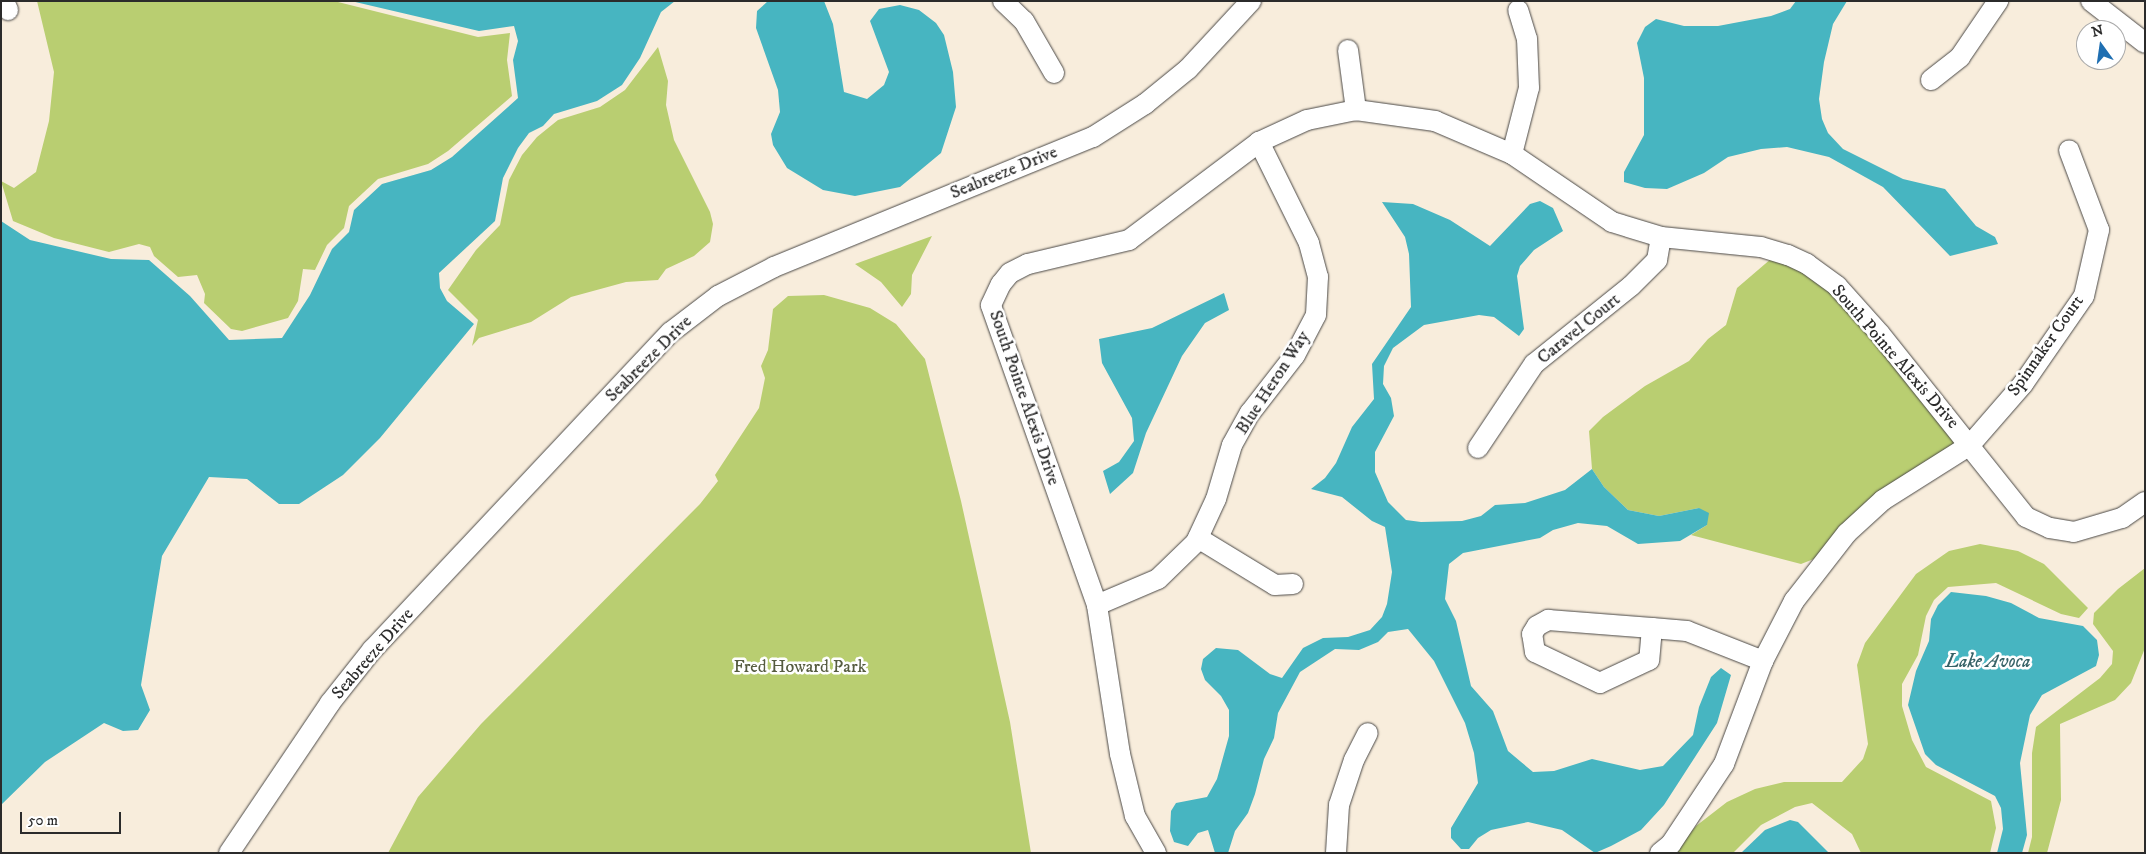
<!DOCTYPE html>
<html>
<head>
<meta charset="utf-8">
<style>
  body { margin:0 }
  #map { position:relative; width:2146px; height:854px; overflow:hidden; background:#f8eddc; font-family:"IM FELL DW Pica",serif }
  div>[style] { position:absolute }
  .green>* { inset:0; background:#b9ce71 }
  .water>* { inset:0; background:#47b5c1 }
  .roads { filter:drop-shadow(0 0 1px #4a4846) drop-shadow(0 0 1px #4a4846) }
  .minor>* { height:20px; margin:-10px; padding:0 10px; transform-origin:10px; border-radius:10px; background:#fff }
  span { translate:-50% -50%; white-space:nowrap; text-align:center; line-height:1.15; -webkit-text-stroke:5px #fff; paint-order:stroke }
  .street-label { font-size:18px; color:#2b2b2b }
  .park-label { font-size:18px; color:#565c40 }
  .water-label { font-size:19px; color:#366267; font-style:italic }
  .frame { position:absolute; inset:0; border:2px solid #2b2b2b; pointer-events:none }
  .north { position:absolute; left:2076px; top:20px; width:50px; height:50px; box-sizing:border-box; background:#fff; border:1px solid #aaa; border-radius:50%; rotate:346deg; font-size:14px; font-weight:700; line-height:20px; text-align:center; color:#2b2b2b }
  .north::after { content:''; display:block; margin:auto; width:18px; height:22px; background:#1f6fb2; clip-path:polygon(50% 0,100% 100%,50% 72%,0 100%) }
  .scale { position:absolute; left:20px; top:812px; width:101px; height:22px; box-sizing:border-box; border:2px solid #2b2b2b; border-top:0; padding-left:6px; font-size:15px; line-height:18px; white-space:nowrap; color:#2b2b2b; -webkit-text-stroke:4px #fff; paint-order:stroke }
</style>
</head>
<body>
<div id="map">
  <div class="green">
    <div style="clip-path:polygon(37px 1px,334px 1px,478px 37px,510px 33px,507px 60px,512px 96px,448px 151px,428px 164px,378px 179px,349px 206px,344px 228px,327px 245px,315px 270px,303px 269px,298px 301px,288px 318px,242px 331px,231px 329px,204px 303px,205px 294px,197px 275px,178px 277px,154px 256px,150px 247px,139px 244px,109px 252px,54px 238px,13px 221px,1px 181px,14px 188px,36px 172px,49px 121px,54px 72px)"></div>
    <div style="clip-path:polygon(658px 47px,668px 81px,666px 105px,674px 140px,710px 212px,713px 224px,710px 242px,694px 256px,666px 269px,658px 280px,626px 282px,571px 297px,531px 322px,479px 338px,472px 346px,478px 320px,448px 290px,476px 250px,500px 225px,509px 180px,522px 155px,537px 137px,558px 120px,600px 107px,625px 90px)"></div>
    <div style="clip-path:polygon(932px 236px,912px 275px,911px 294px,902px 307px,881px 282px,855px 264px)"></div>
    <div style="clip-path:polygon(1772px 258px,1786px 263px,1832px 291px,1959px 443px,1819px 557px,1801px 564px,1691px 535px,1707px 525px,1699px 508px,1659px 516px,1628px 510px,1604px 487px,1592px 469px,1589px 431px,1603px 417px,1645px 386px,1689px 361px,1708px 339px,1726px 325px,1737px 288px)"></div>
    <div style="clip-path:polygon(824px 295px,870px 308px,896px 324px,925px 359px,961px 501px,1010px 722px,1031px 853px,388px 853px,418px 797px,481px 724px,700px 504px,718px 481px,715px 475px,759px 408px,765px 378px,761px 366px,768px 350px,773px 309px,788px 296px)"></div>
    <div style="clip-path:polygon(1980px 544px,2018px 551px,2044px 564px,2088px 608px,2079px 618px,2061px 614px,1996px 583px,1948px 587px,1934px 600px,1926px 616px,1918px 655px,1902px 684px,1902px 706px,1912px 740px,1926px 767px,1991px 801px,1996px 828px,1990px 853px,1861px 853px,1852px 834px,1812px 803px,1795px 807px,1761px 825px,1733px 853px,1672px 853px,1696px 826px,1727px 802px,1755px 789px,1784px 782px,1842px 782px,1863px 759px,1868px 744px,1857px 665px,1865px 643px,1916px 574px,1949px 551px)"></div>
    <div style="clip-path:polygon(2145px 568px,2145px 648px,2131px 683px,2115px 700px,2060px 724px,2061px 800px,2047px 853px,2028px 853px,2032px 837px,2032px 753px,2036px 727px,2100px 678px,2112px 664px,2113px 651px,2093px 624px,2094px 613px,2118px 589px)"></div>
  </div>
  <div class="water">
    <div style="clip-path:polygon(351px 1px,675px 1px,661px 12px,640px 58px,622px 85px,597px 101px,554px 114px,543px 126px,529px 133px,518px 148px,503px 178px,495px 221px,439px 273px,440px 288px,447px 301px,474px 324px,380px 438px,343px 475px,299px 504px,279px 504px,247px 479px,209px 477px,162px 556px,141px 685px,150px 710px,138px 730px,123px 731px,104px 723px,45px 762px,1px 805px,1px 221px,30px 240px,111px 259px,149px 260px,190px 296px,229px 340px,282px 338px,310px 295px,332px 249px,349px 232px,354px 210px,382px 184px,431px 170px,452px 157px,518px 98px,513px 60px,518px 41px,514px 26px,479px 31px)"></div>
    <div style="clip-path:polygon(768px 1px,824px 1px,833px 24px,844px 92px,867px 99px,884px 85px,889px 72px,870px 21px,879px 9px,900px 5px,919px 10px,936px 23px,944px 35px,953px 72px,956px 107px,941px 153px,900px 187px,855px 196px,823px 190px,787px 168px,773px 145px,771px 134px,780px 112px,778px 90px,756px 28px,757px 11px)"></div>
    <div style="clip-path:polygon(1796px 1px,1847px 1px,1833px 24px,1824px 62px,1819px 99px,1822px 119px,1828px 133px,1843px 149px,1903px 179px,1945px 189px,1976px 226px,1995px 237px,1998px 244px,1950px 256px,1883px 187px,1829px 157px,1787px 147px,1761px 149px,1728px 157px,1704px 173px,1667px 189px,1645px 188px,1624px 182px,1624px 172px,1644px 135px,1644px 78px,1637px 43px,1645px 27px,1656px 19px,1684px 26px,1718px 26px,1771px 16px,1790px 9px)"></div>
    <div style="clip-path:polygon(1540px 201px,1553px 208px,1563px 231px,1534px 250px,1520px 266px,1517px 276px,1524px 329px,1519px 336px,1494px 317px,1479px 315px,1424px 325px,1393px 348px,1384px 366px,1383px 384px,1391px 398px,1394px 416px,1375px 452px,1375px 472px,1388px 502px,1406px 520px,1421px 522px,1462px 521px,1481px 516px,1495px 505px,1525px 503px,1565px 490px,1592px 469px,1604px 487px,1628px 510px,1659px 516px,1699px 508px,1709px 513px,1707px 525px,1680px 541px,1638px 544px,1607px 526px,1578px 523px,1553px 530px,1540px 538px,1463px 553px,1449px 564px,1445px 599px,1456px 621px,1471px 686px,1493px 711px,1508px 751px,1533px 772px,1554px 771px,1592px 759px,1640px 770px,1663px 766px,1693px 735px,1699px 707px,1711px 677px,1721px 668px,1731px 675px,1717px 723px,1664px 805px,1641px 830px,1611px 846px,1595px 853px,1562px 830px,1528px 822px,1491px 830px,1478px 838px,1469px 849px,1461px 849px,1451px 838px,1451px 828px,1478px 783px,1474px 753px,1465px 723px,1434px 661px,1408px 629px,1388px 632px,1378px 642px,1359px 650px,1335px 649px,1300px 672px,1278px 713px,1274px 738px,1264px 759px,1255px 794px,1248px 813px,1235px 831px,1228px 853px,1215px 853px,1208px 830px,1198px 833px,1188px 846px,1174px 842px,1170px 831px,1171px 811px,1176px 803px,1207px 797px,1217px 779px,1229px 736px,1229px 710px,1221px 696px,1205px 680px,1201px 669px,1203px 659px,1216px 648px,1238px 650px,1270px 674px,1282px 678px,1303px 648px,1323px 638px,1348px 637px,1370px 630px,1382px 617px,1387px 604px,1392px 572px,1385px 527px,1372px 521px,1342px 497px,1311px 489px,1325px 478px,1336px 463px,1352px 427px,1374px 399px,1372px 364px,1411px 307px,1409px 254px,1405px 237px,1382px 202px,1413px 204px,1450px 220px,1490px 246px,1530px 204px)"></div>
    <div style="clip-path:polygon(1224px 293px,1229px 310px,1205px 323px,1182px 356px,1146px 433px,1133px 473px,1110px 494px,1103px 471px,1119px 462px,1134px 441px,1132px 418px,1102px 363px,1099px 339px,1152px 328px)"></div>
    <div style="clip-path:polygon(1951px 592px,1986px 596px,2011px 603px,2039px 618px,2083px 626px,2097px 640px,2099px 655px,2096px 666px,2042px 695px,2030px 715px,2020px 763px,2027px 835px,2022px 853px,1997px 853px,2003px 829px,2001px 808px,1995px 796px,1936px 765px,1925px 754px,1908px 705px,1916px 671px,1929px 641px,1931px 619px,1938px 605px)"></div>
    <div style="clip-path:polygon(1790px 820px,1798px 822px,1829px 853px,1741px 853px,1765px 830px)"></div>
  </div>
  <div class="roads">
    <div class="minor">
      <div style="left:4px;top:1px;width:10px;rotate:66deg"></div>
      <div style="left:1003px;top:1px;width:29px;rotate:44deg"></div>
      <div style="left:1024px;top:21px;width:60px;rotate:60deg"></div>
      <div style="left:2091px;top:1px;width:68px;rotate:37.9deg"></div>
      <div style="left:1348px;top:50px;width:61px;rotate:82.4deg"></div>
      <div style="left:1931px;top:80px;width:37px;rotate:-38deg"></div>
      <div style="left:1960px;top:57px;width:68px;rotate:-55.8deg"></div>
      <div style="left:1512px;top:154px;width:68px;rotate:-75.6deg"></div>
      <div style="left:1529px;top:88px;width:49px;rotate:-92.3deg"></div>
      <div style="left:1527px;top:39px;width:30px;rotate:-107deg"></div>
      <div style="left:1478px;top:448px;width:101px;rotate:-56.3deg"></div>
      <div style="left:1534px;top:364px;width:124px;rotate:-38.8deg"></div>
      <div style="left:1631px;top:286px;width:37px;rotate:-45deg"></div>
      <div style="left:1657px;top:260px;width:23px;rotate:-80deg"></div>
      <div style="left:1198px;top:538px;width:90px;rotate:31.4deg"></div>
      <div style="left:1275px;top:585px;width:18px;rotate:-3deg"></div>
      <div style="left:1097px;top:605px;width:66px;rotate:-23.1deg"></div>
      <div style="left:1158px;top:579px;width:53px;rotate:-44.2deg"></div>
      <div style="left:1196px;top:542px;width:47px;rotate:-65.1deg"></div>
      <div style="left:1216px;top:499px;width:56px;rotate:-73.5deg"></div>
      <div style="left:1232px;top:445px;width:37px;rotate:-61deg"></div>
      <div style="left:1250px;top:413px;width:73px;rotate:-52.2deg"></div>
      <div style="left:1295px;top:355px;width:45px;rotate:-62.3deg"></div>
      <div style="left:1316px;top:315px;width:38px;rotate:-87deg"></div>
      <div style="left:1318px;top:277px;width:35px;rotate:-105deg"></div>
      <div style="left:1309px;top:243px;width:113px;rotate:-116.3deg"></div>
      <div style="left:1548px;top:620px;width:104px;rotate:4.4deg"></div>
      <div style="left:1652px;top:628px;width:32px;rotate:95deg"></div>
      <div style="left:1649px;top:660px;width:54px;rotate:154.9deg"></div>
      <div style="left:1600px;top:683px;width:72px;rotate:-154.5deg"></div>
      <div style="left:1535px;top:652px;width:18px;rotate:-99deg"></div>
      <div style="left:1532px;top:634px;width:9px;rotate:-58deg"></div>
      <div style="left:1537px;top:626px;width:13px;rotate:-29deg"></div>
      <div style="left:1652px;top:628px;width:35px;rotate:5deg"></div>
      <div style="left:1687px;top:631px;width:82px;rotate:21.5deg"></div>
      <div style="left:229px;top:853px;width:181px;rotate:-56deg"></div>
      <div style="left:330px;top:703px;width:68px;rotate:-51.6deg"></div>
      <div style="left:372px;top:650px;width:436px;rotate:-46.8deg"></div>
      <div style="left:671px;top:332px;width:59px;rotate:-37.5deg"></div>
      <div style="left:718px;top:296px;width:63px;rotate:-27.4deg"></div>
      <div style="left:774px;top:267px;width:344px;rotate:-22.2deg"></div>
      <div style="left:1093px;top:137px;width:62px;rotate:-32.4deg"></div>
      <div style="left:1145px;top:104px;width:55px;rotate:-39.1deg"></div>
      <div style="left:1188px;top:69px;width:93px;rotate:-47.2deg"></div>
      <div style="left:1156px;top:853px;width:43px;rotate:-119.6deg"></div>
      <div style="left:1135px;top:816px;width:64px;rotate:-103.6deg"></div>
      <div style="left:1120px;top:754px;width:151px;rotate:-98.8deg"></div>
      <div style="left:1097px;top:605px;width:318px;rotate:-109.5deg"></div>
      <div style="left:991px;top:305px;width:23px;rotate:-65deg"></div>
      <div style="left:1001px;top:284px;width:14px;rotate:-51deg"></div>
      <div style="left:1010px;top:273px;width:20px;rotate:-27deg"></div>
      <div style="left:1028px;top:264px;width:104px;rotate:-13.4deg"></div>
      <div style="left:1129px;top:240px;width:163px;rotate:-37deg"></div>
      <div style="left:1259px;top:142px;width:53px;rotate:-24.6deg"></div>
      <div style="left:1307px;top:120px;width:50px;rotate:-11.5deg"></div>
      <div style="left:1356px;top:110px;width:80px;rotate:7.9deg"></div>
      <div style="left:1435px;top:121px;width:84px;rotate:23.2deg"></div>
      <div style="left:1512px;top:154px;width:121px;rotate:34.2deg"></div>
      <div style="left:1612px;top:222px;width:51px;rotate:17deg"></div>
      <div style="left:1661px;top:237px;width:100px;rotate:5.7deg"></div>
      <div style="left:1761px;top:247px;width:28px;rotate:17deg"></div>
      <div style="left:1788px;top:255px;width:21px;rotate:25deg"></div>
      <div style="left:1807px;top:264px;width:37px;rotate:36deg"></div>
      <div style="left:1837px;top:286px;width:64px;rotate:48.1deg"></div>
      <div style="left:1880px;top:334px;width:234px;rotate:51.4deg"></div>
      <div style="left:2026px;top:517px;width:26px;rotate:25deg"></div>
      <div style="left:2050px;top:528px;width:24px;rotate:9deg"></div>
      <div style="left:2074px;top:532px;width:50px;rotate:-16.3deg"></div>
      <div style="left:2122px;top:518px;width:28px;rotate:-35deg"></div>
      <div style="left:1336px;top:853px;width:48px;rotate:-86.4deg"></div>
      <div style="left:1339px;top:805px;width:47px;rotate:-71.6deg"></div>
      <div style="left:1354px;top:760px;width:30px;rotate:-63deg"></div>
      <div style="left:1660px;top:853px;width:14px;rotate:-39deg"></div>
      <div style="left:1671px;top:844px;width:96px;rotate:-56.5deg"></div>
      <div style="left:1724px;top:764px;width:110px;rotate:-69.3deg"></div>
      <div style="left:1763px;top:661px;width:68px;rotate:-62.7deg"></div>
      <div style="left:1794px;top:601px;width:86px;rotate:-52.1deg"></div>
      <div style="left:1847px;top:533px;width:49px;rotate:-42.5deg"></div>
      <div style="left:1883px;top:500px;width:103px;rotate:-32.3deg"></div>
      <div style="left:1970px;top:445px;width:81px;rotate:-49deg"></div>
      <div style="left:2023px;top:384px;width:107px;rotate:-55.3deg"></div>
      <div style="left:2084px;top:296px;width:68px;rotate:-77.2deg"></div>
      <div style="left:2099px;top:230px;width:85px;rotate:-110.6deg"></div>
    </div>
  </div>
  <div class="street-label">
    <span style="left:1004px;top:173px;rotate:-22deg">Seabreeze Drive</span>
    <span style="left:1579px;top:329px;rotate:-39deg">Caravel Court</span>
    <span style="left:2046px;top:346px;rotate:-55deg">Spinnaker Court</span>
    <span style="left:1895px;top:357px;rotate:49deg">South Pointe Alexis Drive</span>
    <span style="left:649px;top:359px;rotate:-45deg">Seabreeze Drive</span>
    <span style="left:1273px;top:383px;rotate:-57deg">Blue Heron Way</span>
    <span style="left:1024px;top:398px;rotate:71deg">South Pointe Alexis Drive</span>
    <span style="left:373px;top:654px;rotate:-49deg">Seabreeze Drive</span>
  </div>
  <div class="park-label">
    <span style="left:800px;top:667px">Fred Howard Park</span>
  </div>
  <div class="water-label">
    <span style="left:1988px;top:662px">Lake Avoca</span>
  </div>
  <div class="frame"></div>
  <div class="north">N</div>
  <div class="scale">50 m</div>
</div>
</body>
</html>
